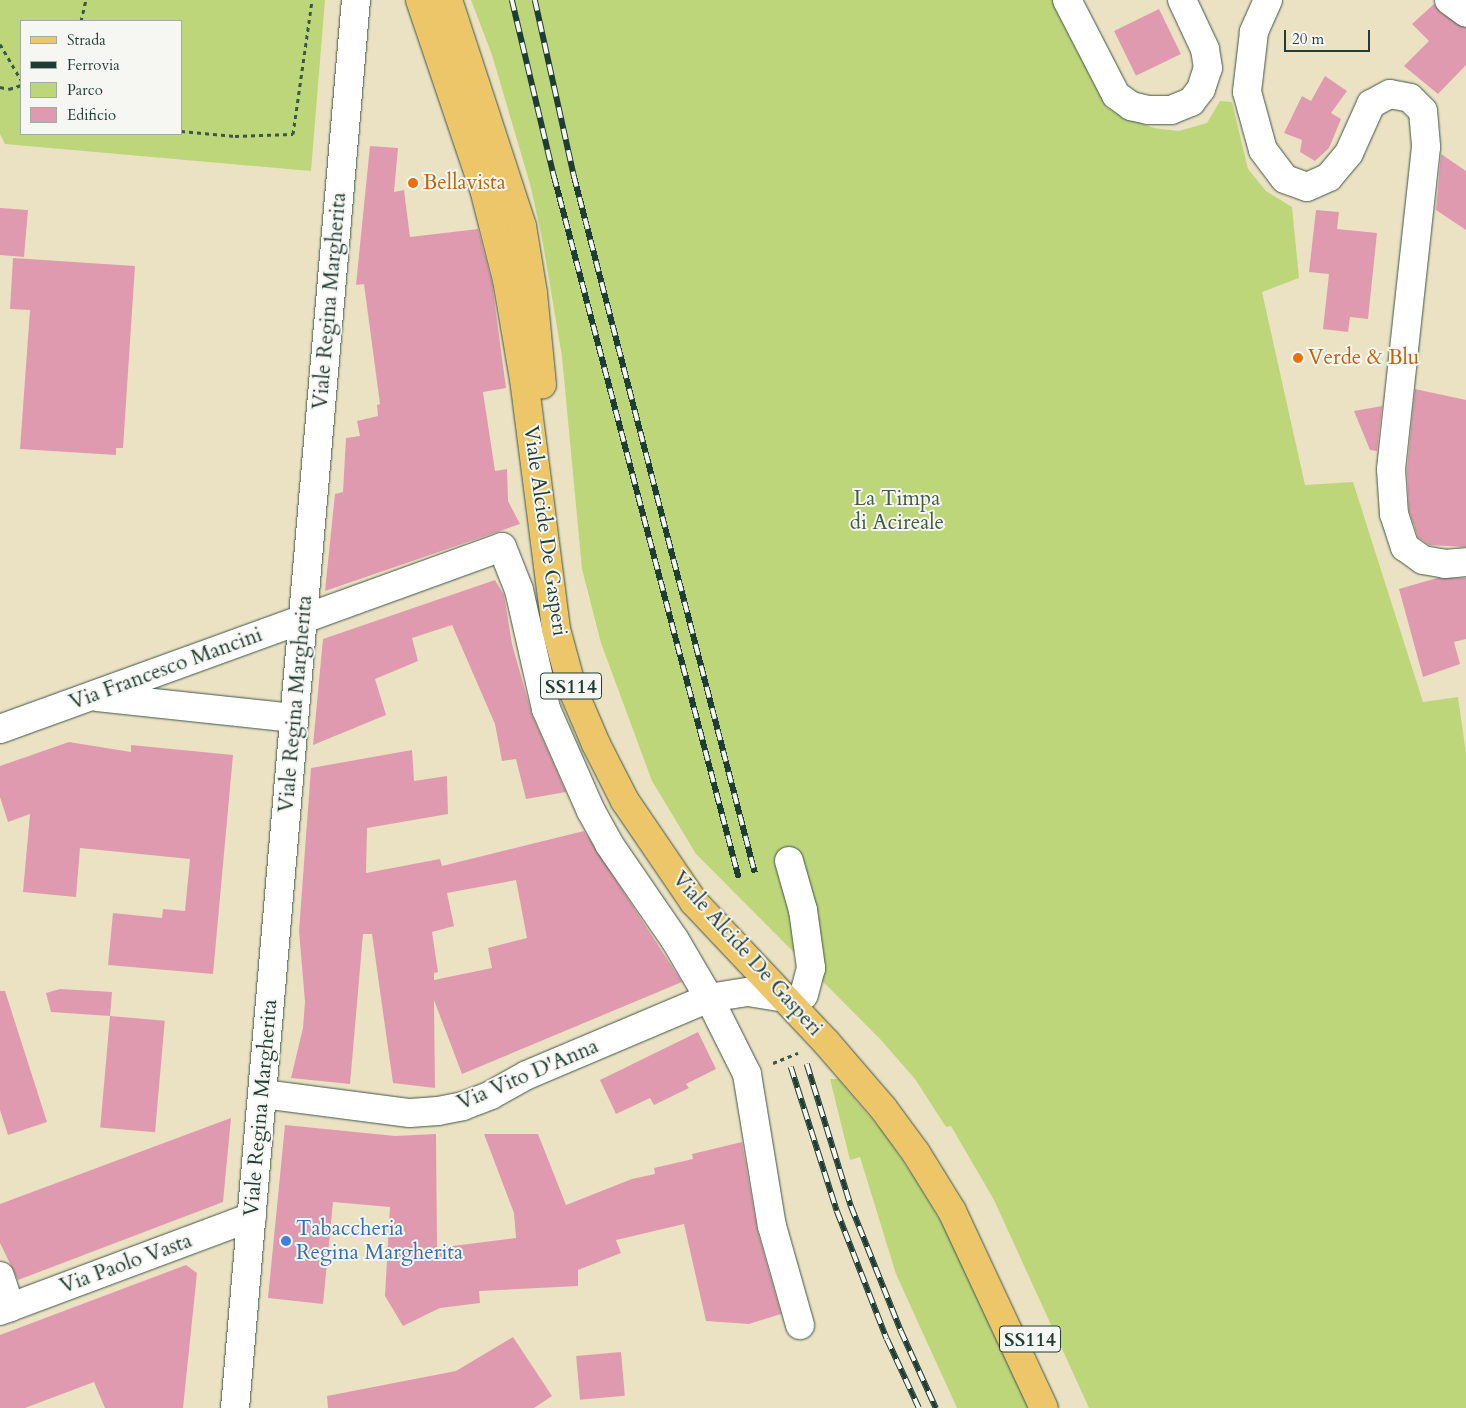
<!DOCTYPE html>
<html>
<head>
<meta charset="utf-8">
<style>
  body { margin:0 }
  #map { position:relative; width:1466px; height:1408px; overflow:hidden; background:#ebe2c3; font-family:Cardo,serif }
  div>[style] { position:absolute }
  .green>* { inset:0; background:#bed67a }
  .building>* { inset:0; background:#e09ab0; transform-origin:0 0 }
  .path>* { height:3px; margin-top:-1.5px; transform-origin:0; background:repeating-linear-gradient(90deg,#3e5649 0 4px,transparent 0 8px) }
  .roads { filter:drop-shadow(0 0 1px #3e5649) drop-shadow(0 0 1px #3e5649) }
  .minor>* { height:28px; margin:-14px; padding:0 14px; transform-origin:14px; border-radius:14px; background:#fff }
  .major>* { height:28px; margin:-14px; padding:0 14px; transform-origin:14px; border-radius:14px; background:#ecc669 }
  .rail>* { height:5.5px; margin-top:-2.75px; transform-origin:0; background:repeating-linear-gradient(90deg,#f6f6f2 0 11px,#1f3d34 0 22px); box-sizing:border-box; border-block:1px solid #1f3d34 }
  .dots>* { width:14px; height:14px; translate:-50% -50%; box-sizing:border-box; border:2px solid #f6f6f2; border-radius:50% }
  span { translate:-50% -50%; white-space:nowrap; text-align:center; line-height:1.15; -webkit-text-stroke:4px #f6f6f2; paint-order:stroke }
  .shield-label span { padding:1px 4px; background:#f6f6f2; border:1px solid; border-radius:4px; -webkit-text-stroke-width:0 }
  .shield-label { font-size:20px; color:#1f3d34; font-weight:700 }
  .food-label { font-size:21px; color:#c56008 }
  .left { translate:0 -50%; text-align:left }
  .street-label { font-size:21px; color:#1f3d34 }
  .park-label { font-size:21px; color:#3f5c42 }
  .shop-label { font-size:21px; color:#366cbe }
  .legend { position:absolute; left:20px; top:20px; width:162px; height:115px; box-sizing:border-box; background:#f6f6f2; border:1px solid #a0aca6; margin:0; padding:6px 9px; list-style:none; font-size:15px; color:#1f3d34 }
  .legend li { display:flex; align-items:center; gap:10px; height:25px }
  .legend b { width:25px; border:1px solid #a0aca6 }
  .scale { position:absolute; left:1284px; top:30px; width:86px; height:22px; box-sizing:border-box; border:2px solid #1f3d34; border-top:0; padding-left:6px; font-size:15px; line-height:18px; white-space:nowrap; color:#1f3d34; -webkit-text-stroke:4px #f6f6f2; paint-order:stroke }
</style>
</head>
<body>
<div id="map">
  <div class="green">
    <div style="clip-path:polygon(evenodd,0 0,325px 0,311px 171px,5px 144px,0 134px,0 0,21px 21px,181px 21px,181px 134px,21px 134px,21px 21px)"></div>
    <div style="clip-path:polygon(471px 0,1054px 0,1106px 107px,1117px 114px,1154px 128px,1179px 131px,1207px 123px,1220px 101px,1232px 102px,1248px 169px,1266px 191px,1292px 207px,1299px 278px,1262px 292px,1305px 485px,1353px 482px,1423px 702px,1458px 697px,1466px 753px,1466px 1408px,1089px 1408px,994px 1200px,951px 1126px,946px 1127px,915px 1079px,881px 1040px,696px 854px,652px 781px,601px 643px,582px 569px,562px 357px,542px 238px,530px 184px,492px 55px)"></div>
    <div style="clip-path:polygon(830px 1079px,838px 1079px,883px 1132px,913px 1176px,950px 1237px,1029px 1408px,957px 1408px,896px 1274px,860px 1157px,850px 1160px)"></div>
  </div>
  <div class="building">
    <div style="clip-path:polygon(1434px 4px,1440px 12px,1466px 28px,1466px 65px,1438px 94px,1404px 66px,1429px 41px,1412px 24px)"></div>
    <div style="left:1159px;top:9px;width:50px;height:50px;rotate:64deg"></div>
    <div style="clip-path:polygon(1325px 76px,1347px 91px,1331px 113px,1341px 119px,1329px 148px,1315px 161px,1300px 152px,1302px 140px,1284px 133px,1302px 96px,1311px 101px)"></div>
    <div style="clip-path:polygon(370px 146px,398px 148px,394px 192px,404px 190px,410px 237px,478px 229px,492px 283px,506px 388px,483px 392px,495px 471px,507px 469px,508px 501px,520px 524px,325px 591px,335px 494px,343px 492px,346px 438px,360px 436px,357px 421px,378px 416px,377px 405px,380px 404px,364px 284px,356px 285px)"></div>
    <div style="clip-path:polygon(1441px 154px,1466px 171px,1466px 230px,1436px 210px)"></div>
    <div style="clip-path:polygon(0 208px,28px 210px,24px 257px,0 255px)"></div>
    <div style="clip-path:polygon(1316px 210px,1339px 212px,1337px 229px,1377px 233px,1368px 319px,1350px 317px,1348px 332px,1323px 329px,1329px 274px,1309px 272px)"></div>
    <div style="clip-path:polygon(13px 258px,135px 266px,123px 448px,116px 448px,116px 455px,20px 449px,30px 310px,10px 309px)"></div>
    <div style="clip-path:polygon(1415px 389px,1466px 400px,1466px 547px,1429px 545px,1418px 537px,1409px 511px,1407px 469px)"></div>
    <div style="clip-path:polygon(1382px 406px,1377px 451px,1370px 450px,1354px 411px)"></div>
    <div style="clip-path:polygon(1466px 578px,1466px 639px,1454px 642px,1460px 664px,1423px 677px,1399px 589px,1437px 578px)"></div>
    <div style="clip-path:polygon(495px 580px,504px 595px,512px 644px,532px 715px,566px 792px,526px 799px,516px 759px,502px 761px,495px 724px,452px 625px,412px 638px,418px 661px,375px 679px,386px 715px,313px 745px,323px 639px)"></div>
    <div style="clip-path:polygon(69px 742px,131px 752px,131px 745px,233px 755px,213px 974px,108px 965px,113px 913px,162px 918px,163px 909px,185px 911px,190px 859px,80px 848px,76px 897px,23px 892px,30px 814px,8px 822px,0 797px,0 766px)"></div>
    <div style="clip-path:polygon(evenodd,412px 750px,414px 781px,447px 776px,448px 814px,367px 828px,366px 873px,440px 859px,442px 866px,584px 831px,682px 982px,462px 1074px,434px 1000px,435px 1088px,393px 1083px,372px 934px,363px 934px,350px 1084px,291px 1078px,303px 1028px,305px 1002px,299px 931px,311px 768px,412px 750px,516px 880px,527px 938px,488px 948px,492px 968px,434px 980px,434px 973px,438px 972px,432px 932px,454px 926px,447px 893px,516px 880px)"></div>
    <div style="clip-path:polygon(60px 989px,112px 992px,110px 1016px,51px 1012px,46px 993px)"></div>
    <div style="clip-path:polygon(0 991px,5px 991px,47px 1122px,8px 1135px,0 1110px)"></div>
    <div style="left:110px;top:1016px;width:55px;height:112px;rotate:5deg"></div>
    <div style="clip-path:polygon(698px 1032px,716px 1069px,686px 1084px,689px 1088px,654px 1105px,650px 1098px,616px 1114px,600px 1080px)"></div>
    <div style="clip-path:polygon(231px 1118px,223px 1202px,18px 1280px,0 1243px,0 1204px)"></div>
    <div style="clip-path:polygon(285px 1125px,395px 1136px,436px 1134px,437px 1248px,516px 1238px,514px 1213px,484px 1134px,538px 1134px,566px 1205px,632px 1179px,655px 1174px,654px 1168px,693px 1159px,692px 1154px,742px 1142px,757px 1229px,781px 1314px,749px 1324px,706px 1321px,684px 1224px,616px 1240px,621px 1253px,578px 1270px,578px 1286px,479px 1291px,480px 1303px,440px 1308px,403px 1326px,385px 1296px,390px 1207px,333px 1202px,323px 1304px,268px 1298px)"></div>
    <div style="clip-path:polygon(186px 1265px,197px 1273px,183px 1408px,105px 1408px,94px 1382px,25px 1408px,0 1408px,0 1335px)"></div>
    <div style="clip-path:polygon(513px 1337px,552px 1396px,534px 1408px,328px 1408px,327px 1396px,456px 1371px)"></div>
    <div style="left:621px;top:1352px;width:44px;height:45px;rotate:85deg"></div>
  </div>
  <div class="path">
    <div style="left:81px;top:21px;width:22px;rotate:-77deg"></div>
    <div style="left:0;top:44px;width:42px;rotate:59.7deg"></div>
    <div style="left:0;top:87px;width:9px;rotate:13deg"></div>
    <div style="left:9px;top:89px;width:13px;rotate:-18deg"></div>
    <div style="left:181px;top:131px;width:54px;rotate:5.3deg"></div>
    <div style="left:235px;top:136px;width:58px;rotate:-2deg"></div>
    <div style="left:293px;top:134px;width:135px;rotate:-81.9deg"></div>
    <div style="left:773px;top:1063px;width:27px;rotate:-22deg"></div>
  </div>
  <div class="roads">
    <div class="minor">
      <div style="left:1067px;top:0;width:107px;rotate:62.7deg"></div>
      <div style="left:1116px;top:95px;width:19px;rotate:36deg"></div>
      <div style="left:1131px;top:106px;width:18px;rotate:13deg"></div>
      <div style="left:1149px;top:110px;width:22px"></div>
      <div style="left:1171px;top:110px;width:22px;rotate:-22deg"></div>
      <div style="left:1191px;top:102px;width:16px;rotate:-52deg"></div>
      <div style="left:1201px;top:89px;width:22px;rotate:-72deg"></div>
      <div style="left:1208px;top:68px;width:19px;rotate:-99deg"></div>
      <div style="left:1205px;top:49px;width:54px;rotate:-115.1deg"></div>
      <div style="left:1268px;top:0;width:35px;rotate:114deg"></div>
      <div style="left:1254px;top:32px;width:60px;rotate:96.7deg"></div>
      <div style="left:1247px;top:92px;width:60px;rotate:74.6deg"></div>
      <div style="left:1263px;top:150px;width:36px;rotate:53deg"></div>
      <div style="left:1285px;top:179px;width:23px;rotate:20deg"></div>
      <div style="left:1307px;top:187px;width:24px;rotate:-24deg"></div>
      <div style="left:1329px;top:177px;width:31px;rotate:-50deg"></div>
      <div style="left:1349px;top:153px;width:54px;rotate:-65.8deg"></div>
      <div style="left:1371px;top:104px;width:21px;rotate:-28deg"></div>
      <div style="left:1390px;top:94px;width:20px;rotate:11deg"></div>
      <div style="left:1410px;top:98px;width:18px;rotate:45deg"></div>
      <div style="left:1423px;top:111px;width:36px;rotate:85deg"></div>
      <div style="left:1426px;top:147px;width:324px;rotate:96.2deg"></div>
      <div style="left:1391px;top:469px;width:45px;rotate:86.2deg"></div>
      <div style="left:1394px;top:514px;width:35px;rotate:72deg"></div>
      <div style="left:1405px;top:547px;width:22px;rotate:36deg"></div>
      <div style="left:1423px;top:560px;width:22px;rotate:10deg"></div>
      <div style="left:1445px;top:564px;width:21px;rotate:-5deg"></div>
      <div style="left:1449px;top:0;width:21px;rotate:37deg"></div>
      <div style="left:97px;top:697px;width:198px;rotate:6.1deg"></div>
      <div style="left:0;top:729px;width:534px;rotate:-19.93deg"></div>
      <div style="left:502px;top:547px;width:46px;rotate:68.4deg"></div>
      <div style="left:519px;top:590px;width:122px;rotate:77.2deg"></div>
      <div style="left:546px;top:709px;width:111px;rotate:66.2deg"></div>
      <div style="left:591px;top:811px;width:38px;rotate:61deg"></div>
      <div style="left:609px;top:844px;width:116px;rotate:55.5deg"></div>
      <div style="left:675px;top:940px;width:67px;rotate:59.6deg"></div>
      <div style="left:709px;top:998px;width:85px;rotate:63.4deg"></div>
      <div style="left:747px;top:1074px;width:154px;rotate:80.7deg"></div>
      <div style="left:772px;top:1226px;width:103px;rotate:74.2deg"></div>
      <div style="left:789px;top:861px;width:51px;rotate:74.1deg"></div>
      <div style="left:803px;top:910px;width:59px;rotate:82.1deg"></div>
      <div style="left:811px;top:968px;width:28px;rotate:105deg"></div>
      <div style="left:263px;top:1094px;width:148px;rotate:7.4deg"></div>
      <div style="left:410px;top:1113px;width:28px;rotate:-4deg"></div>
      <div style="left:438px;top:1111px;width:25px;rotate:-11deg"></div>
      <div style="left:463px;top:1106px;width:30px;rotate:-21deg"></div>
      <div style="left:491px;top:1095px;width:41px;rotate:-29.1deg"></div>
      <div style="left:527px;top:1075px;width:198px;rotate:-22.9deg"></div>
      <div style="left:709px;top:998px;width:39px;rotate:-9deg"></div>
      <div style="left:748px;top:992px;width:36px;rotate:9deg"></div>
      <div style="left:0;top:1276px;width:33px;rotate:72deg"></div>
      <div style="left:0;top:1311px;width:269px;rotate:-20.5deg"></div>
      <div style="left:235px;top:1408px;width:1413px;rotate:-85.09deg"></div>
    </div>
    <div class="major">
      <div style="left:420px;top:0;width:200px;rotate:71.3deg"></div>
      <div style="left:484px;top:189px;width:94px;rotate:75.8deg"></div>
      <div style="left:507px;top:280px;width:100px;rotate:80.3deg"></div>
      <div style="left:524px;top:379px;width:252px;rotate:82.7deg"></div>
      <div style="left:556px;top:629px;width:61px;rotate:74.8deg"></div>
      <div style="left:572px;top:688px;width:61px;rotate:66.8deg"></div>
      <div style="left:596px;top:744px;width:64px;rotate:63deg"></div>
      <div style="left:625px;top:801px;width:122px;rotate:55.7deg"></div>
      <div style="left:694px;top:902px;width:192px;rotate:46.7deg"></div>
      <div style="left:826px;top:1042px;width:87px;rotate:49.2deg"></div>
      <div style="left:883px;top:1108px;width:56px;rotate:53.7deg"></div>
      <div style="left:916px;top:1153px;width:68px;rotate:58.2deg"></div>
      <div style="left:952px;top:1211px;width:217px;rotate:65deg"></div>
      <div style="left:448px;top:0;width:238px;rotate:71.9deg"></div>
      <div style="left:522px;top:226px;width:68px;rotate:80.7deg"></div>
      <div style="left:533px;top:293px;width:92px;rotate:84.4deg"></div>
    </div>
  </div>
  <div class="rail">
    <div style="left:512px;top:0;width:181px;rotate:76.6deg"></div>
    <div style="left:554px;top:176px;width:726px;rotate:75.24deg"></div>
    <div style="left:535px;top:0;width:180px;rotate:77.5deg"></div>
    <div style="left:574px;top:176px;width:720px;rotate:75.44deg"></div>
    <div style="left:807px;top:1064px;width:149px;rotate:72.8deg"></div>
    <div style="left:851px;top:1206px;width:135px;rotate:68.2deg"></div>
    <div style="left:901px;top:1331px;width:85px;rotate:65.6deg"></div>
    <div style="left:791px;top:1067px;width:151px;rotate:72.3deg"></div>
    <div style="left:837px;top:1211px;width:137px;rotate:68.7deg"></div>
    <div style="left:887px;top:1339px;width:76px;rotate:65.1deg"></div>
  </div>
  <div class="dots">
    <div style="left:413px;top:183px;background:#e8710a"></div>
    <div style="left:1298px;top:358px;background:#e8710a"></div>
    <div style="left:286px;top:1241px;background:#3f7fe0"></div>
  </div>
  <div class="shield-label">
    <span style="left:571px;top:686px">SS114</span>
    <span style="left:1030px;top:1339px">SS114</span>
  </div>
  <div class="food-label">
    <span class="left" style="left:423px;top:183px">Bellavista</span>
    <span class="left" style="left:1308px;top:358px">Verde &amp; Blu</span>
  </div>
  <div class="street-label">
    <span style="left:330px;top:301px;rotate:-85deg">Viale Regina Margherita</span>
    <span style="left:545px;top:531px;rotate:82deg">Viale Alcide De Gasperi</span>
    <span style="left:166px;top:669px;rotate:-20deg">Via Francesco Mancini</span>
    <span style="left:296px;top:704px;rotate:-85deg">Viale Regina Margherita</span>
    <span style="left:747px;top:954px;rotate:48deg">Viale Alcide De Gasperi</span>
    <span style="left:528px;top:1075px;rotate:-23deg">Via Vito D'Anna</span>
    <span style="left:261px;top:1108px;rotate:-85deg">Viale Regina Margherita</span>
    <span style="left:126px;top:1264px;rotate:-20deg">Via Paolo Vasta</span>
  </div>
  <div class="park-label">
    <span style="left:897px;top:511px">La Timpa<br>di Acireale</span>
  </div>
  <div class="shop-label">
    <span class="left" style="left:296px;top:1241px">Tabaccheria<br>Regina Margherita</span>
  </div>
  <ul class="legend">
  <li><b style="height:6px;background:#ecc669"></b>Strada</li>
  <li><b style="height:6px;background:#1f3d34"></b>Ferrovia</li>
  <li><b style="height:14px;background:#bed67a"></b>Parco</li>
  <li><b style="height:14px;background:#e09ab0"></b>Edificio</li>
  </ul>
  <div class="scale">20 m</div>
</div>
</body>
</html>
